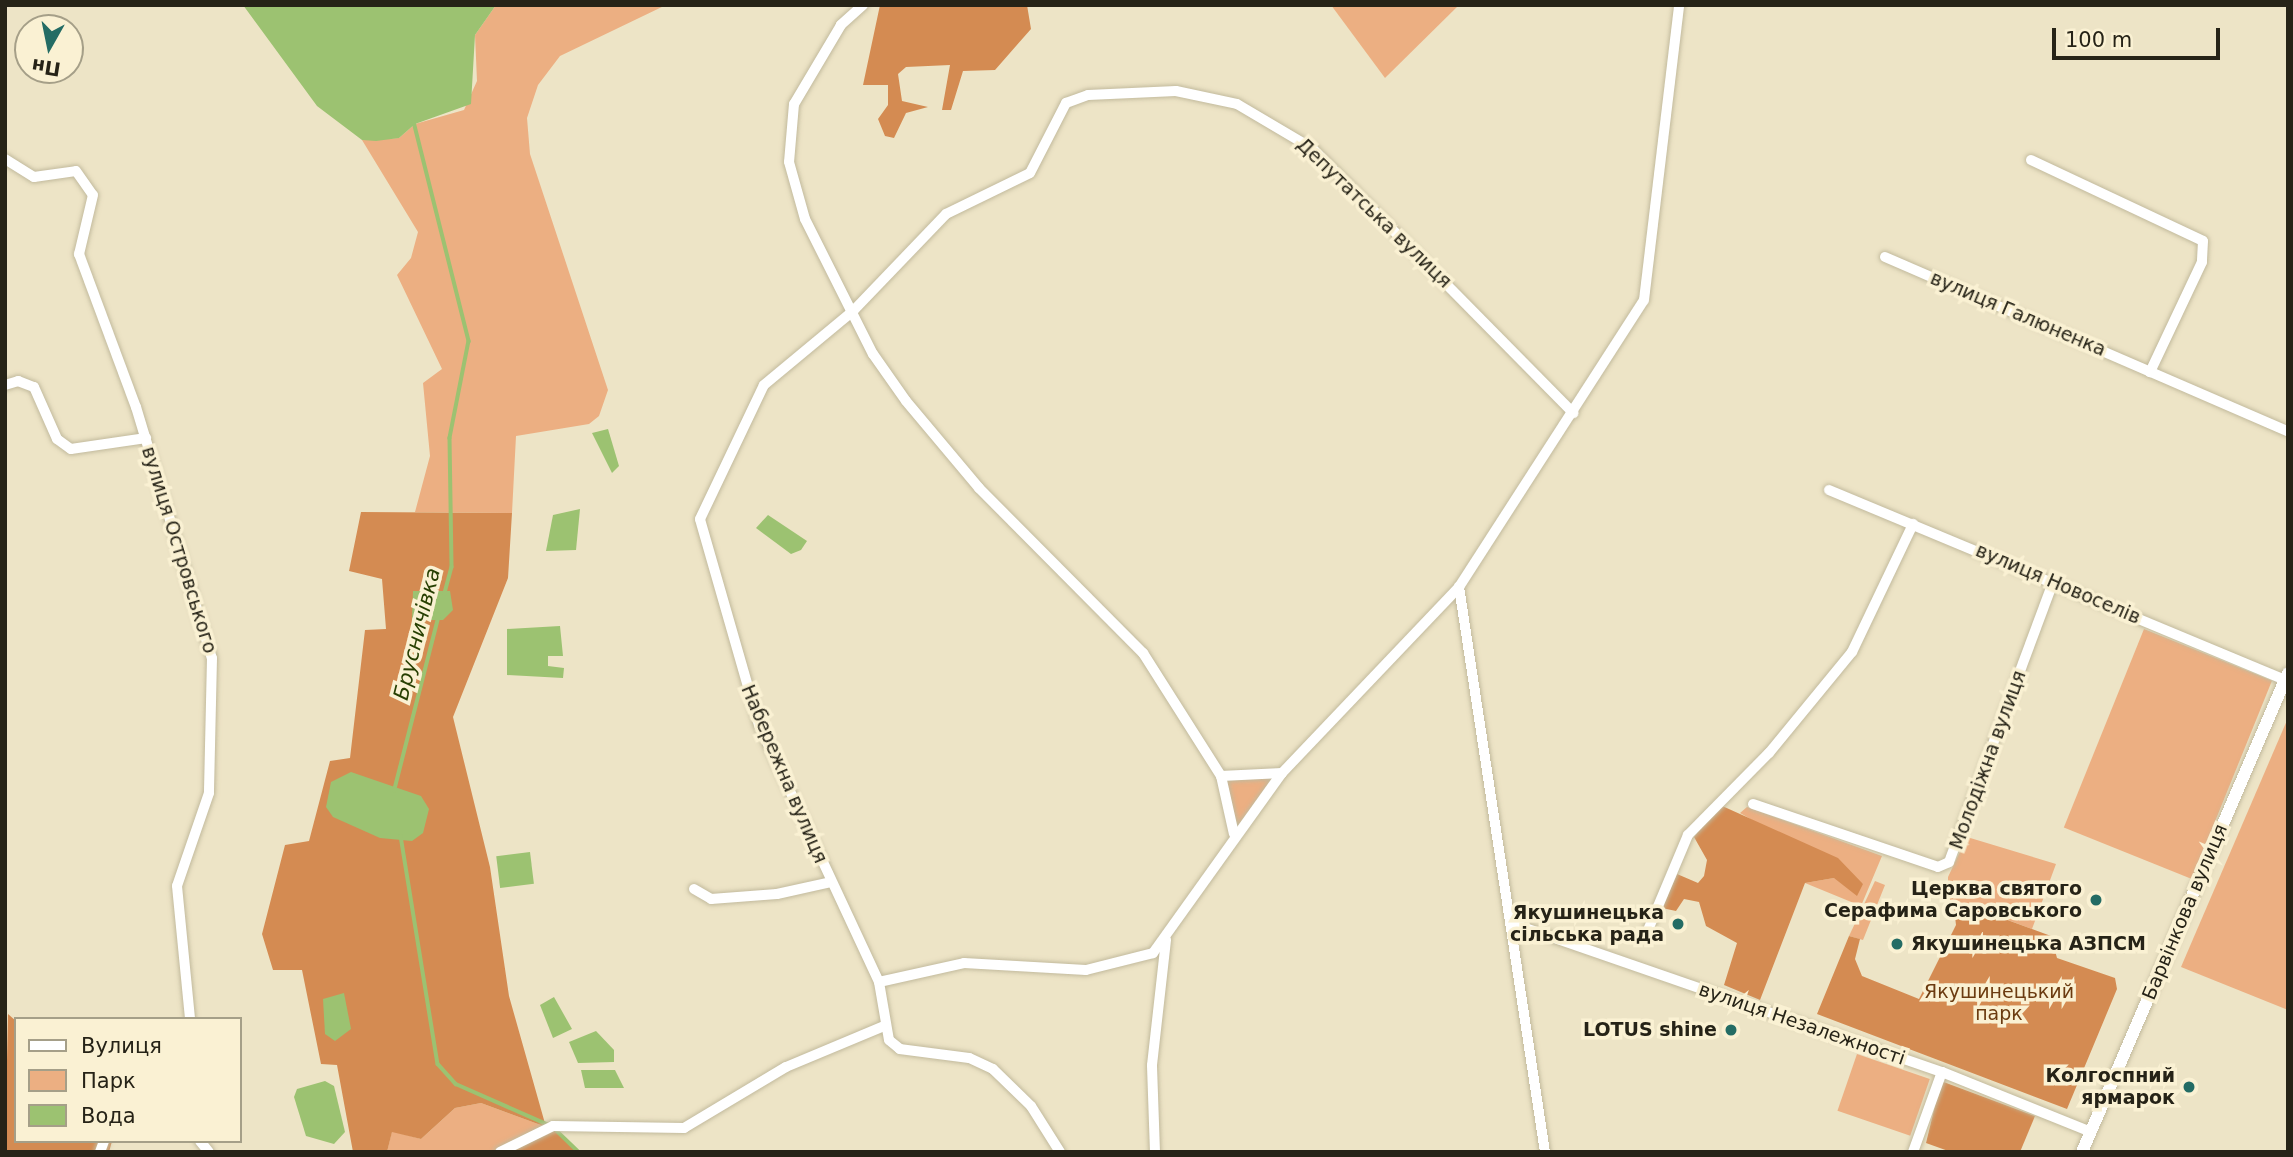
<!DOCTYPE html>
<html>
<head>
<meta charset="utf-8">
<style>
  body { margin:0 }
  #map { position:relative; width:2293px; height:1157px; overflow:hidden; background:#ede4c6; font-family:"DejaVu Sans",sans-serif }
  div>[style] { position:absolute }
  .green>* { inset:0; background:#ecaf82; transform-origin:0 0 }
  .forest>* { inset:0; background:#d48b52 }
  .water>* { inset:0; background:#9cc271; transform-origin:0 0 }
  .stream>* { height:3.5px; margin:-1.75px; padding:0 1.75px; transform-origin:1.75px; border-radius:1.75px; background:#9cc271 }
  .roads { filter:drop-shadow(0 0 2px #c2ba9d) drop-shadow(0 0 2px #c2ba9d) }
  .street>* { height:10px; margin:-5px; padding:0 5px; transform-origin:5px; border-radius:5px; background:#fff }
  .secondary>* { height:12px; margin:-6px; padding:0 6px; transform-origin:6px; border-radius:6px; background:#fff }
  .dots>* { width:19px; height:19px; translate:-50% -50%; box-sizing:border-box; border:4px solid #faf1d3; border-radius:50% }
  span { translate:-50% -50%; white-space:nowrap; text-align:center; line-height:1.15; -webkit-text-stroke:7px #faf1d3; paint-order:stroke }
  .street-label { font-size:19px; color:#262317 }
  .poi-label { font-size:19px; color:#262317; font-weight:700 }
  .right { translate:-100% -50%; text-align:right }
  .left { translate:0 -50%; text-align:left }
  .park-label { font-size:19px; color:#6b3b10 }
  .water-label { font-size:21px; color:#273f02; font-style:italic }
  .frame { position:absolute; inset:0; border:7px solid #262317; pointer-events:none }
  .legend { position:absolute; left:14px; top:1017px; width:228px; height:126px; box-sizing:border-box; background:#faf1d3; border:2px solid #a59f88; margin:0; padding:9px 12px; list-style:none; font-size:21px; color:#262317 }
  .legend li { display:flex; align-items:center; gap:14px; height:35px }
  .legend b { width:35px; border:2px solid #a59f88 }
  .north { position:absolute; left:14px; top:14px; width:70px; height:70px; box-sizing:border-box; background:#faf1d3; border:2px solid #a59f88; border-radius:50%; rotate:189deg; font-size:19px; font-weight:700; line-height:28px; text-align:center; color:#262317 }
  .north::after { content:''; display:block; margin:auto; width:24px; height:32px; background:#246c64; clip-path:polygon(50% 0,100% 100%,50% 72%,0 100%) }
  .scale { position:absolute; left:2052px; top:28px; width:168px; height:32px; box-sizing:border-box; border:4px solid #262317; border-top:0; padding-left:9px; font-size:21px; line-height:24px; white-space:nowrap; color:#262317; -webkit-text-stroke:5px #faf1d3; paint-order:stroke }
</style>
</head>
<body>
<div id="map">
  <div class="green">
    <div style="clip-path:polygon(496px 5px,666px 5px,560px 56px,538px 85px,527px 118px,530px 154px,608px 390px,599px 416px,589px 424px,516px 436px,512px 513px,415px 512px,430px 456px,423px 383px,442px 369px,397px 275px,411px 258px,418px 232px,362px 140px,399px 138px,415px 124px,464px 110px,477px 81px,475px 35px)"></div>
    <div style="clip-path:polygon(1331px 5px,1459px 5px,1385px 78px)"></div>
    <div style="left:2144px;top:629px;width:138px;height:214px;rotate:22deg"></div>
    <div style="clip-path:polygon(2288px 718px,2288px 1010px,2181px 967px)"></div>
    <div style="clip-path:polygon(1282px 773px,1234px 834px,1221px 776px)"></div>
    <div style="clip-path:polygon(1747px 807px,1882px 856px,1861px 906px,1805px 883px,1834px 878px,1863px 884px,1740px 813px)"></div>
    <div style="clip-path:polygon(1967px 837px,2056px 864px,2032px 929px,1954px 900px,1948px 911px,1948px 877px)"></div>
    <div style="clip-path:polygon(1875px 881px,1885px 885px,1863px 940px,1849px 936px)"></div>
    <div style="left:1857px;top:1054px;width:77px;height:60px;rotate:19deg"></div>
    <div style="clip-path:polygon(481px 1103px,546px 1127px,498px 1152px,387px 1152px,392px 1131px,421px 1139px,455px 1108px)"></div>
  </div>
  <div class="forest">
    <div style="clip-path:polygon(880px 5px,1027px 5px,1031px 29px,995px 70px,963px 71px,951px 110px,942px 110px,950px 65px,906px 67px,898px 74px,902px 101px,928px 107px,906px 113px,894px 138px,885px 136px,878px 119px,888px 105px,888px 85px,863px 85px)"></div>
    <div style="clip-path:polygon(361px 512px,512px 513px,508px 578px,453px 717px,490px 867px,509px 996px,546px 1127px,481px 1103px,455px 1108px,421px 1139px,392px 1132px,387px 1152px,353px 1152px,337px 1065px,321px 1064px,302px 970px,273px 970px,262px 934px,285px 845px,309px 841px,330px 761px,350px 758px,365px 630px,386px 629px,382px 579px,349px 571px)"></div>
    <div style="clip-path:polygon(1720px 805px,1838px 858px,1863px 884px,1857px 896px,1834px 878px,1805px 883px,1760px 1000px,1724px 985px,1737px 943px,1706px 926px,1699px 902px,1684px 899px,1676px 911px,1662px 908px,1677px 874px,1698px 883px,1704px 876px,1707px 860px,1694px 837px)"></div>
    <div style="clip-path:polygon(1953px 900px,2051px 936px,2057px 958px,2115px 978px,2117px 989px,2067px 1109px,1817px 1014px,1849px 936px,1860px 939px,1855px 959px,1862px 976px,1919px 999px,1956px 925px)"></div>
    <div style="clip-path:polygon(8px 1014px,16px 1021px,16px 1141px,112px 1141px,109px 1152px,5px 1152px)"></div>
    <div style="clip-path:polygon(1941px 1081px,2035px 1116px,2020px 1152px,1951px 1152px,1926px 1143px)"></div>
    <div style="clip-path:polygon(553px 1126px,579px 1152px,500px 1152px)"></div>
  </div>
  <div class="water">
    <div style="clip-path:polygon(243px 5px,496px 5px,475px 35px,471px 104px,415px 124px,399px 138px,376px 141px,362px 140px,317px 106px)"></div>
    <div style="clip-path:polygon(608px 429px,619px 466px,612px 473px,592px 433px)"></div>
    <div style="clip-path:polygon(580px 509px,576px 550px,546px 551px,553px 515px)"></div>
    <div style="clip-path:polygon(768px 515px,807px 541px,801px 550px,791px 554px,756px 528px)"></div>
    <div style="clip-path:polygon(413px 591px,450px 591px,453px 610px,443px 620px,412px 620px)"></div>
    <div style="clip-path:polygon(560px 626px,563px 656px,548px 656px,548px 666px,564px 668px,563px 678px,507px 675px,507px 629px)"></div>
    <div style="clip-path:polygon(351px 772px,421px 796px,429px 809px,423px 833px,412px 841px,380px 838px,333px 817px,326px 807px,331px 782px)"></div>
    <div style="left:530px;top:852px;width:32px;height:34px;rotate:83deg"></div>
    <div style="clip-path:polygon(344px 993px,351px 1029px,335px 1041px,325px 1034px,323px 999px)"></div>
    <div style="clip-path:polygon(554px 997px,572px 1029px,553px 1038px,540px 1005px)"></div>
    <div style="clip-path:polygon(596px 1031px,614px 1050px,614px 1062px,578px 1063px,569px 1042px)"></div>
    <div style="clip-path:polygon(581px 1070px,615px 1070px,624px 1088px,585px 1088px)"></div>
    <div style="clip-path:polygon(325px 1081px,334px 1086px,345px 1132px,334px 1144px,306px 1136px,294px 1097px,297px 1089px)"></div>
  </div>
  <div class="stream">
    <div style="left:414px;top:122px;width:226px;rotate:75.9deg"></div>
    <div style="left:469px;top:341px;width:99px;rotate:101.1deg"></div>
    <div style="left:450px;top:438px;width:129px;rotate:89.1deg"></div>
    <div style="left:452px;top:567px;width:28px;rotate:105deg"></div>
    <div style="left:394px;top:791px;width:182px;rotate:-75.7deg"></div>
    <div style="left:401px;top:836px;width:231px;rotate:80.8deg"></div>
    <div style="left:438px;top:1064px;width:27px;rotate:48deg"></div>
    <div style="left:456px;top:1084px;width:102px;rotate:23.8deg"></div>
    <div style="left:555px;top:1129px;width:33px;rotate:44deg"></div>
  </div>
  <div class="roads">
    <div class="street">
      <div style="left:863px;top:5px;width:30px;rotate:138deg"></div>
      <div style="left:841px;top:25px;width:92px;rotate:120.7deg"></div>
      <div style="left:794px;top:104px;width:58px;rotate:94.9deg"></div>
      <div style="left:789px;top:162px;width:59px;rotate:74.3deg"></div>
      <div style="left:805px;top:219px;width:151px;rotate:63.3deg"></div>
      <div style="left:873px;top:354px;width:57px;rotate:54.9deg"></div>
      <div style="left:906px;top:401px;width:114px;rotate:50deg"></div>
      <div style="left:979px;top:488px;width:233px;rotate:45.2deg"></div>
      <div style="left:1143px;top:653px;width:146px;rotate:57.6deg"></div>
      <div style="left:1221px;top:776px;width:59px;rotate:77.4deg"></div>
      <div style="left:5px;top:159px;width:34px;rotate:32deg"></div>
      <div style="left:34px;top:177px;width:42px;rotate:-8.1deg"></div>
      <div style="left:76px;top:171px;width:29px;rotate:55deg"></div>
      <div style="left:93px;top:195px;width:61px;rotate:103.3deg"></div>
      <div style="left:79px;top:254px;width:163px;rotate:69.6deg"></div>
      <div style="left:136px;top:407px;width:262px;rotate:73.2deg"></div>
      <div style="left:212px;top:658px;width:135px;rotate:91.3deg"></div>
      <div style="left:209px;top:793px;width:98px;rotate:109deg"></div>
      <div style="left:177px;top:886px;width:134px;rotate:84.4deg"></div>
      <div style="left:2031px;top:160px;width:190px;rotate:25.2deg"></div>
      <div style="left:2203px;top:241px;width:21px;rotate:93deg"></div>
      <div style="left:2202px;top:262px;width:122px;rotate:115.3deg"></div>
      <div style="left:1885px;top:257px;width:439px;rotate:23.4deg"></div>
      <div style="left:5px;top:385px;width:14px;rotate:-17deg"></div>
      <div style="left:18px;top:381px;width:17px;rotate:21deg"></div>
      <div style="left:34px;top:387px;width:57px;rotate:66.1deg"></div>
      <div style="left:57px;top:439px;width:17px;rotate:36deg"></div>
      <div style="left:71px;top:449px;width:76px;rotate:-8.3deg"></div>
      <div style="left:1829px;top:490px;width:494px;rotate:22.6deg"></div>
      <div style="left:1221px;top:776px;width:61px;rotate:-2.8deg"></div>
      <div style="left:1753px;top:804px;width:195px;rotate:18.8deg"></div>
      <div style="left:1938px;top:867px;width:12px;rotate:-24deg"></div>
      <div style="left:1949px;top:862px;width:299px;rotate:-69.6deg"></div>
      <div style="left:694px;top:889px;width:20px;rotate:30deg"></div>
      <div style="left:711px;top:899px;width:66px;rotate:-4.3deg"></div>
      <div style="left:777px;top:894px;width:55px;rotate:-12.5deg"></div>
      <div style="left:1511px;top:923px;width:456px;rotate:19.1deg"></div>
      <div style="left:1942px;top:1072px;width:161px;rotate:21.9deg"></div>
      <div style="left:1648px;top:930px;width:103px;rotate:-67.2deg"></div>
      <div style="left:1688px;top:835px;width:115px;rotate:-45.4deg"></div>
      <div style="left:1769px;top:753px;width:131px;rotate:-50.6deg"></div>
      <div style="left:1852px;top:652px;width:142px;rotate:-64.5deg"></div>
      <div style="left:879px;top:982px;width:87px;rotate:-12.6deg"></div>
      <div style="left:964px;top:963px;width:122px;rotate:3.3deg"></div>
      <div style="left:1086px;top:970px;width:69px;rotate:-14.2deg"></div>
      <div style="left:1153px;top:953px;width:221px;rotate:-54.4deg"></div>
      <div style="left:1282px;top:773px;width:257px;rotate:-46.4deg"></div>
      <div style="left:200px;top:1141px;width:14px;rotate:51deg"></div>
      <div style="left:100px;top:1152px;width:12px;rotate:-70deg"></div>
      <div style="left:500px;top:1152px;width:59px;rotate:-26.1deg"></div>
      <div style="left:553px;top:1126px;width:131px;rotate:0.9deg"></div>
      <div style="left:684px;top:1128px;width:119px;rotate:-30.9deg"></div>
      <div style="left:786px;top:1067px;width:106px;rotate:-22.7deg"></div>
      <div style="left:1060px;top:1152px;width:54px;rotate:-122.2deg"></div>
      <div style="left:1031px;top:1106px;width:53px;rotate:-135.8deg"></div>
      <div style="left:993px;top:1069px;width:26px;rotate:-155deg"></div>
      <div style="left:969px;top:1058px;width:70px;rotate:-172.6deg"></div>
      <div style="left:900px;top:1049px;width:14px;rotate:-141deg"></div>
      <div style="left:889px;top:1040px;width:59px;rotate:-99.8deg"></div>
      <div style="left:879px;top:982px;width:284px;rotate:-115deg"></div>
      <div style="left:759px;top:725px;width:214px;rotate:-106deg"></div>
      <div style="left:700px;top:519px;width:148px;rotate:-64.5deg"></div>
      <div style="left:764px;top:385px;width:116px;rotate:-39.7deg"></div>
      <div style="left:853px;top:311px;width:134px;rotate:-46.2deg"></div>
      <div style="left:946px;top:214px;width:93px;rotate:-26deg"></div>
      <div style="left:1030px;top:173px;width:79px;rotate:-62.8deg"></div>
      <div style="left:1066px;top:103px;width:23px;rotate:-20deg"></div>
      <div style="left:1088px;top:95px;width:88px;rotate:-2.6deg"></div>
      <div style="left:1176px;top:91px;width:62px;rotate:12deg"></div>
      <div style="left:1237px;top:104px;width:88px;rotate:30.6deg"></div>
      <div style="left:1313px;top:149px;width:371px;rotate:45.4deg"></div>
      <div style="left:1155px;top:1152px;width:87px;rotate:-92deg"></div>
      <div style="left:1152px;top:1065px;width:126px;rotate:-83.6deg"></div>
      <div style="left:1545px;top:1152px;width:572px;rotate:-98.65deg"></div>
      <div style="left:1459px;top:587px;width:341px;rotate:-57.2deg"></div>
      <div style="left:1644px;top:300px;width:297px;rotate:-83.2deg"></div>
      <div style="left:1913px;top:1152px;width:85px;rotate:-70.1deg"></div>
    </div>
    <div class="secondary">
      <div style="left:2082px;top:1152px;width:521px;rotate:-66.73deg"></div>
    </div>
  </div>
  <div class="dots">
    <div style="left:2096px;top:900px;background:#246c64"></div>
    <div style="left:1678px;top:924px;background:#246c64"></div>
    <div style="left:1897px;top:944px;background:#246c64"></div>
    <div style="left:1731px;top:1030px;background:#246c64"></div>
    <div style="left:2189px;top:1087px;background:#246c64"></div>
  </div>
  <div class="street-label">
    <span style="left:1374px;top:213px;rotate:44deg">Депутатська вулиця</span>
    <span style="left:2018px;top:314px;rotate:23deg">вулиця Галюненка</span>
    <span style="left:179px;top:550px;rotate:73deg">вулиця Островського</span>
    <span style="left:2058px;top:584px;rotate:23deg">вулиця Новоселів</span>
    <span style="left:1988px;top:760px;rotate:-70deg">Молодіжна вулиця</span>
    <span style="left:784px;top:774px;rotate:67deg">Набережна вулиця</span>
    <span style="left:2185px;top:912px;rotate:-67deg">Барвінкова вулиця</span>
    <span style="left:1802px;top:1024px;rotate:19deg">вулиця Незалежності</span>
  </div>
  <div class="poi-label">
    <span class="right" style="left:2082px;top:900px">Церква святого<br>Серафима Саровського</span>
    <span class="right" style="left:1664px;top:924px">Якушинецька<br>сільська рада</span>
    <span class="left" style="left:1911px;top:944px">Якушинецька АЗПСМ</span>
    <span class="right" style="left:1717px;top:1030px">LOTUS shine</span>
    <span class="right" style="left:2175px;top:1087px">Колгоспний<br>ярмарок</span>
  </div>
  <div class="park-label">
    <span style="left:1999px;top:1003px">Якушинецький<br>парк</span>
  </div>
  <div class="water-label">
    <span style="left:417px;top:634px;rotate:-76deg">Брусничівка</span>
  </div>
  <div class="frame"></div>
  <ul class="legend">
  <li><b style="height:9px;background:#fff"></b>Вулиця</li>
  <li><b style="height:19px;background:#ecaf82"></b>Парк</li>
  <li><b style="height:19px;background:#9cc271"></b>Вода</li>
  </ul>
  <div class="north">Пн</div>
  <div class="scale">100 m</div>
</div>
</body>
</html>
